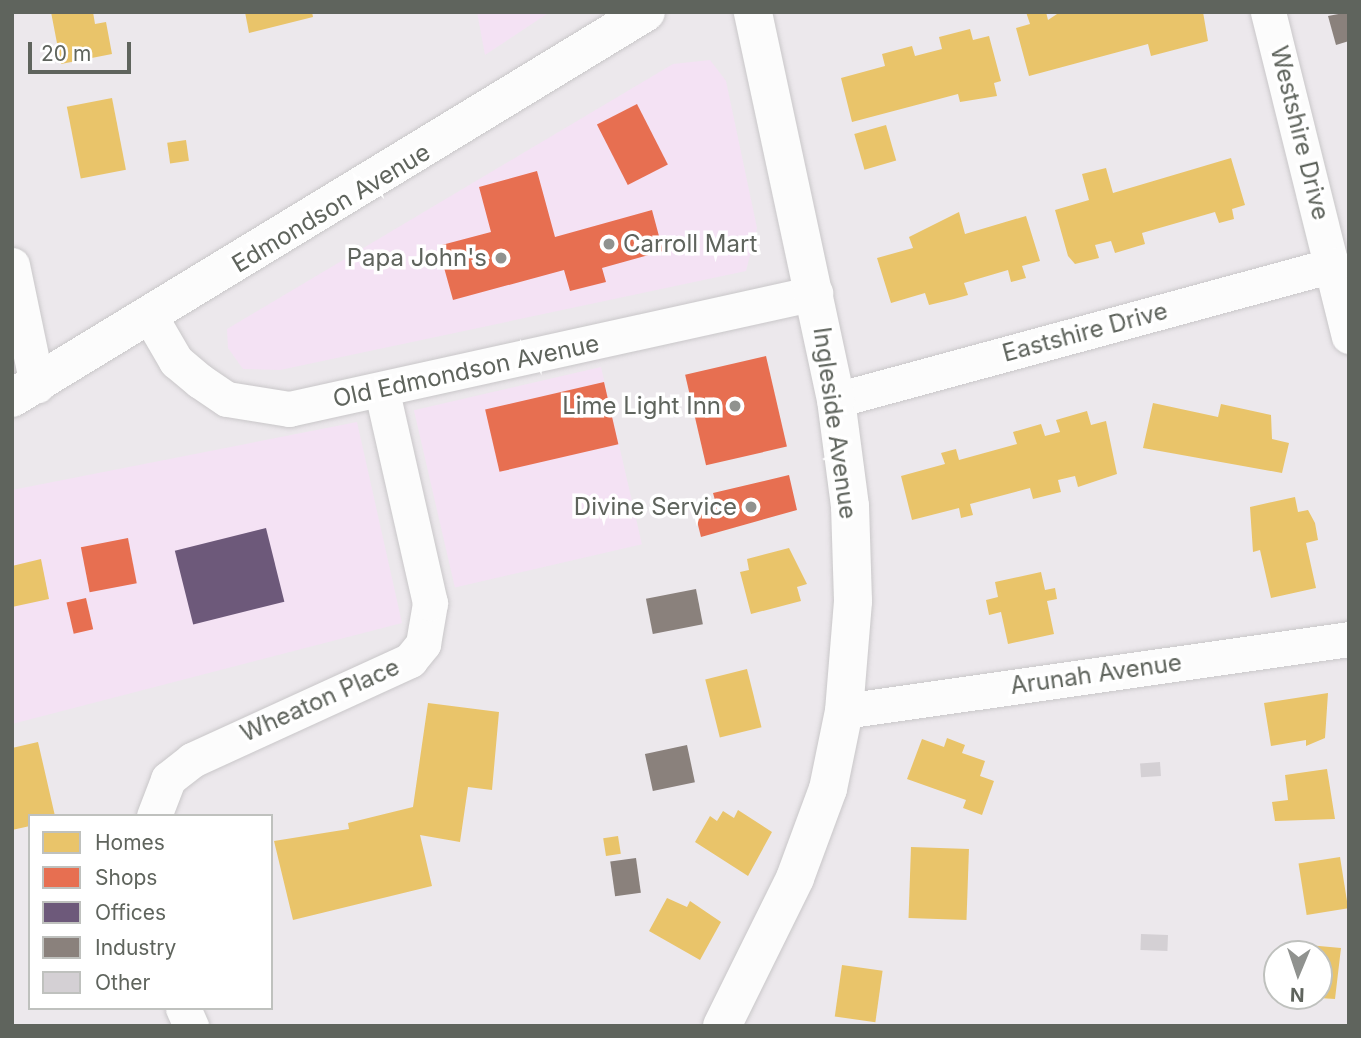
<!DOCTYPE html>
<html>
<head>
<meta charset="utf-8">
<style>
  body { margin:0 }
  #map { position:relative; width:1361px; height:1038px; overflow:hidden; background:#ece8ec; font-family:Inter,sans-serif }
  div>[style] { position:absolute }
  .commercial>* { inset:0; background:#f4e2f4; transform-origin:0 0 }
  .homes>* { inset:0; background:#e9c46a; transform-origin:0 0 }
  .shops>* { inset:0; background:#e76f51; transform-origin:0 0 }
  .offices>* { inset:0; background:#6d597a; transform-origin:0 0 }
  .industry>* { inset:0; background:#8a817c; transform-origin:0 0 }
  .building>* { inset:0; background:#d4d0d4; transform-origin:0 0 }
  .roads { filter:drop-shadow(0 0 2px #c9c7c9) drop-shadow(0 0 2px #c9c7c9) }
  .street>* { height:35px; margin:-17.5px; padding:0 17.5px; transform-origin:17.5px; border-radius:17.5px; background:#fcfcfc }
  .secondary>* { height:38px; margin:-19px; padding:0 19px; transform-origin:19px; border-radius:19px; background:#fcfcfc }
  .dots>* { width:19px; height:19px; translate:-50% -50%; box-sizing:border-box; border:4px solid #fff; border-radius:50% }
  span { translate:-50% -50%; white-space:nowrap; text-align:center; line-height:1.15; -webkit-text-stroke:7px #fff; paint-order:stroke }
  .street-label { font-size:24px; color:#5f645d }
  .poi-label { font-size:24px; color:#5f645d }
  .left { translate:0 -50%; text-align:left }
  .right { translate:-100% -50%; text-align:right }
  .frame { position:absolute; inset:0; border:14px solid #5f645d; pointer-events:none }
  .legend { position:absolute; left:28px; top:814px; width:245px; height:196px; box-sizing:border-box; background:#fff; border:2px solid #bfc1be; margin:0; padding:9px 12px; list-style:none; font-size:21px; color:#5f645d }
  .legend li { display:flex; align-items:center; gap:14px; height:35px }
  .legend b { width:35px; border:2px solid #bfc1be }
  .north { position:absolute; left:1263px; top:940px; width:70px; height:70px; box-sizing:border-box; background:#fff; border:2px solid #bfc1be; border-radius:50%; rotate:182deg; font-size:19px; font-weight:700; line-height:28px; text-align:center; color:#5f645d }
  .north::after { content:''; display:block; margin:auto; width:24px; height:32px; background:#90928f; clip-path:polygon(50% 0,100% 100%,50% 72%,0 100%) }
  .scale { position:absolute; left:28px; top:42px; width:103px; height:32px; box-sizing:border-box; border:4px solid #5f645d; border-top:0; padding-left:9px; font-size:21px; line-height:24px; white-space:nowrap; color:#5f645d; -webkit-text-stroke:5px #fff; paint-order:stroke }
</style>
</head>
<body>
<div id="map">
  <div class="commercial">
    <div style="clip-path:polygon(477px 12px,550px 12px,485px 55px)"></div>
    <div style="clip-path:polygon(710px 60px,726px 81px,757px 228px,746px 271px,280px 370px,243px 369px,228px 348px,227px 329px,673px 64px)"></div>
    <div style="left:601px;top:367px;width:182px;height:192px;rotate:77deg"></div>
    <div style="clip-path:polygon(357px 422px,402px 623px,12px 724px,12px 490px)"></div>
  </div>
  <div class="homes">
    <div style="clip-path:polygon(51px 12px,93px 12px,95px 24px,106px 22px,112px 54px,61px 64px)"></div>
    <div style="clip-path:polygon(245px 12px,312px 12px,313px 17px,249px 33px)"></div>
    <div style="clip-path:polygon(1026px 12px,1046px 12px,1048px 20px,1060px 12px,1203px 12px,1208px 41px,1151px 56px,1148px 44px,1029px 76px,1016px 28px,1030px 24px)"></div>
    <div style="clip-path:polygon(970px 29px,973px 40px,989px 36px,1001px 81px,994px 83px,997px 96px,960px 102px,958px 94px,852px 122px,841px 78px,885px 66px,882px 54px,912px 46px,915px 56px,942px 49px,939px 37px)"></div>
    <div style="left:112px;top:98px;width:73px;height:46px;rotate:79deg"></div>
    <div style="left:886px;top:125px;width:37px;height:33px;rotate:74deg"></div>
    <div style="left:186px;top:140px;width:21px;height:19px;rotate:82deg"></div>
    <div style="clip-path:polygon(1231px 158px,1245px 205px,1232px 209px,1234px 219px,1219px 223px,1215px 212px,1142px 233px,1145px 244px,1115px 253px,1111px 241px,1095px 245px,1099px 258px,1075px 264px,1068px 256px,1055px 210px,1089px 200px,1082px 174px,1106px 168px,1113px 193px)"></div>
    <div style="clip-path:polygon(959px 212px,965px 234px,1026px 216px,1040px 261px,1022px 266px,1026px 278px,1011px 282px,1008px 270px,964px 283px,968px 295px,954px 299px,929px 305px,925px 293px,891px 303px,877px 258px,913px 248px,909px 237px)"></div>
    <div style="clip-path:polygon(1153px 403px,1218px 417px,1221px 404px,1271px 415px,1272px 439px,1289px 443px,1282px 473px,1143px 448px)"></div>
    <div style="clip-path:polygon(1087px 411px,1091px 425px,1106px 421px,1117px 474px,1078px 487px,1075px 476px,1058px 480px,1061px 492px,1033px 499px,1030px 488px,970px 504px,973px 515px,961px 518px,959px 508px,912px 520px,901px 476px,945px 464px,941px 453px,956px 449px,959px 460px,1017px 444px,1013px 432px,1041px 424px,1045px 436px,1060px 432px,1056px 420px)"></div>
    <div style="clip-path:polygon(1295px 497px,1298px 512px,1308px 510px,1315px 523px,1318px 540px,1306px 543px,1316px 588px,1271px 598px,1260px 550px,1253px 552px,1250px 507px)"></div>
    <div style="clip-path:polygon(789px 548px,807px 584px,797px 587px,801px 601px,751px 614px,740px 572px,749px 570px,747px 559px)"></div>
    <div style="clip-path:polygon(41px 559px,49px 599px,12px 607px,12px 566px)"></div>
    <div style="clip-path:polygon(1041px 572px,1045px 590px,1055px 588px,1057px 599px,1047px 601px,1054px 634px,1008px 644px,1001px 612px,989px 615px,986px 600px,998px 597px,995px 582px)"></div>
    <div style="left:747px;top:669px;width:60px;height:43px;rotate:76deg"></div>
    <div style="clip-path:polygon(1328px 693px,1325px 738px,1306px 746px,1306px 740px,1271px 746px,1264px 703px)"></div>
    <div style="clip-path:polygon(428px 703px,499px 712px,492px 790px,468px 787px,460px 842px,420px 835px,432px 886px,293px 920px,274px 841px,349px 829px,348px 823px,413px 807px)"></div>
    <div style="clip-path:polygon(947px 738px,965px 745px,962px 753px,985px 761px,980px 776px,994px 781px,982px 815px,963px 808px,966px 800px,907px 779px,922px 739px,944px 747px)"></div>
    <div style="clip-path:polygon(38px 742px,55px 816px,30px 816px,30px 826px,12px 830px,12px 748px)"></div>
    <div style="clip-path:polygon(1327px 769px,1335px 819px,1275px 821px,1272px 802px,1288px 800px,1285px 775px)"></div>
    <div style="clip-path:polygon(738px 810px,772px 832px,748px 876px,695px 842px,710px 816px,717px 821px,723px 811px,734px 818px)"></div>
    <div style="left:618px;top:836px;width:18px;height:15px;rotate:81deg"></div>
    <div style="left:911px;top:847px;width:58px;height:71px;rotate:2deg"></div>
    <div style="left:1340px;top:857px;width:52px;height:42px;rotate:81deg"></div>
    <div style="clip-path:polygon(667px 898px,687px 907px,690px 901px,721px 922px,700px 960px,649px 931px)"></div>
    <div style="clip-path:polygon(1297px 944px,1341px 948px,1335px 999px,1319px 998px,1319px 954px,1280px 954px,1281px 947px)"></div>
    <div style="left:842px;top:965px;width:41px;height:52px;rotate:8deg"></div>
  </div>
  <div class="shops">
    <div style="left:637px;top:104px;width:68px;height:45px;rotate:63deg"></div>
    <div style="clip-path:polygon(537px 171px,555px 237px,652px 210px,663px 251px,602px 268px,606px 282px,570px 291px,564px 270px,453px 300px,438px 246px,491px 232px,479px 187px)"></div>
    <div style="left:766px;top:356px;width:93px;height:83px;rotate:77deg"></div>
    <div style="left:604px;top:382px;width:64px;height:122px;rotate:77deg"></div>
    <div style="clip-path:polygon(789px 475px,797px 510px,701px 537px,694px 509px,716px 504px,713px 493px)"></div>
    <div style="left:128px;top:538px;width:46px;height:48px;rotate:79deg"></div>
    <div style="left:86px;top:598px;width:32px;height:20px;rotate:77deg"></div>
  </div>
  <div class="offices">
    <div style="left:266px;top:528px;width:76px;height:94px;rotate:76deg"></div>
  </div>
  <div class="industry">
    <div style="clip-path:polygon(1349px 12px,1349px 41px,1336px 45px,1328px 16px)"></div>
    <div style="left:696px;top:589px;width:36px;height:51px;rotate:79deg"></div>
    <div style="left:687px;top:745px;width:38px;height:43px;rotate:78deg"></div>
    <div style="left:636px;top:858px;width:35px;height:26px;rotate:82deg"></div>
  </div>
  <div class="building">
    <div style="left:1160px;top:762px;width:14px;height:20px;rotate:86deg"></div>
    <div style="left:1141px;top:934px;width:27px;height:16px;rotate:2deg"></div>
  </div>
  <div class="roads">
    <div class="street">
      <div style="left:1268px;top:12px;width:334px;rotate:76deg"></div>
      <div style="left:12px;top:265px;width:123px;rotate:78.2deg"></div>
      <div style="left:151px;top:318px;width:50px;rotate:59.8deg"></div>
      <div style="left:176px;top:361px;width:31px;rotate:40deg"></div>
      <div style="left:200px;top:381px;width:32px;rotate:34deg"></div>
      <div style="left:227px;top:399px;width:63px;rotate:9.2deg"></div>
      <div style="left:289px;top:409px;width:539px;rotate:-12.44deg"></div>
      <div style="left:836px;top:400px;width:515px;rotate:-15.2deg"></div>
      <div style="left:844px;top:711px;width:510px;rotate:-8.11deg"></div>
      <div style="left:154px;top:816px;width:40px;rotate:-69deg"></div>
      <div style="left:168px;top:779px;width:31px;rotate:-38deg"></div>
      <div style="left:192px;top:760px;width:240px;rotate:-24.6deg"></div>
      <div style="left:410px;top:660px;width:21px;rotate:-51deg"></div>
      <div style="left:423px;top:644px;width:42px;rotate:-80.3deg"></div>
      <div style="left:430px;top:603px;width:217px;rotate:-102.8deg"></div>
      <div style="left:183px;top:1008px;width:20px;rotate:66deg"></div>
    </div>
    <div class="secondary">
      <div style="left:12px;top:398px;width:742px;rotate:-31.33deg"></div>
      <div style="left:722px;top:1026px;width:165px;rotate:-63.7deg"></div>
      <div style="left:795px;top:878px;width:95px;rotate:-69.7deg"></div>
      <div style="left:828px;top:789px;width:80px;rotate:-78.4deg"></div>
      <div style="left:844px;top:711px;width:110px;rotate:-85.3deg"></div>
      <div style="left:853px;top:601px;width:95px;rotate:-91.8deg"></div>
      <div style="left:850px;top:506px;width:107px;rotate:-97.5deg"></div>
      <div style="left:836px;top:400px;width:397px;rotate:-102.1deg"></div>
    </div>
  </div>
  <div class="dots">
    <div style="left:609px;top:244px;background:#90928f"></div>
    <div style="left:501px;top:258px;background:#90928f"></div>
    <div style="left:735px;top:406px;background:#90928f"></div>
    <div style="left:751px;top:507px;background:#90928f"></div>
  </div>
  <div class="street-label">
    <span style="left:1300px;top:133px;rotate:76deg">Westshire Drive</span>
    <span style="left:331px;top:208px;rotate:-31deg">Edmondson Avenue</span>
    <span style="left:1085px;top:332px;rotate:-15deg">Eastshire Drive</span>
    <span style="left:466px;top:371px;rotate:-12deg">Old Edmondson Avenue</span>
    <span style="left:835px;top:423px;rotate:82deg">Ingleside Avenue</span>
    <span style="left:1096px;top:674px;rotate:-8deg">Arunah Avenue</span>
    <span style="left:320px;top:700px;rotate:-24deg">Wheaton Place</span>
  </div>
  <div class="poi-label">
    <span class="left" style="left:623px;top:244px">Carroll Mart</span>
    <span class="right" style="left:487px;top:258px">Papa John's</span>
    <span class="right" style="left:721px;top:406px">Lime Light Inn</span>
    <span class="right" style="left:737px;top:507px">Divine Service</span>
  </div>
  <div class="frame"></div>
  <ul class="legend">
  <li><b style="height:19px;background:#e9c46a"></b>Homes</li>
  <li><b style="height:19px;background:#e76f51"></b>Shops</li>
  <li><b style="height:19px;background:#6d597a"></b>Offices</li>
  <li><b style="height:19px;background:#8a817c"></b>Industry</li>
  <li><b style="height:19px;background:#d4d0d4"></b>Other</li>
  </ul>
  <div class="north">N</div>
  <div class="scale">20 m</div>
</div>
</body>
</html>
